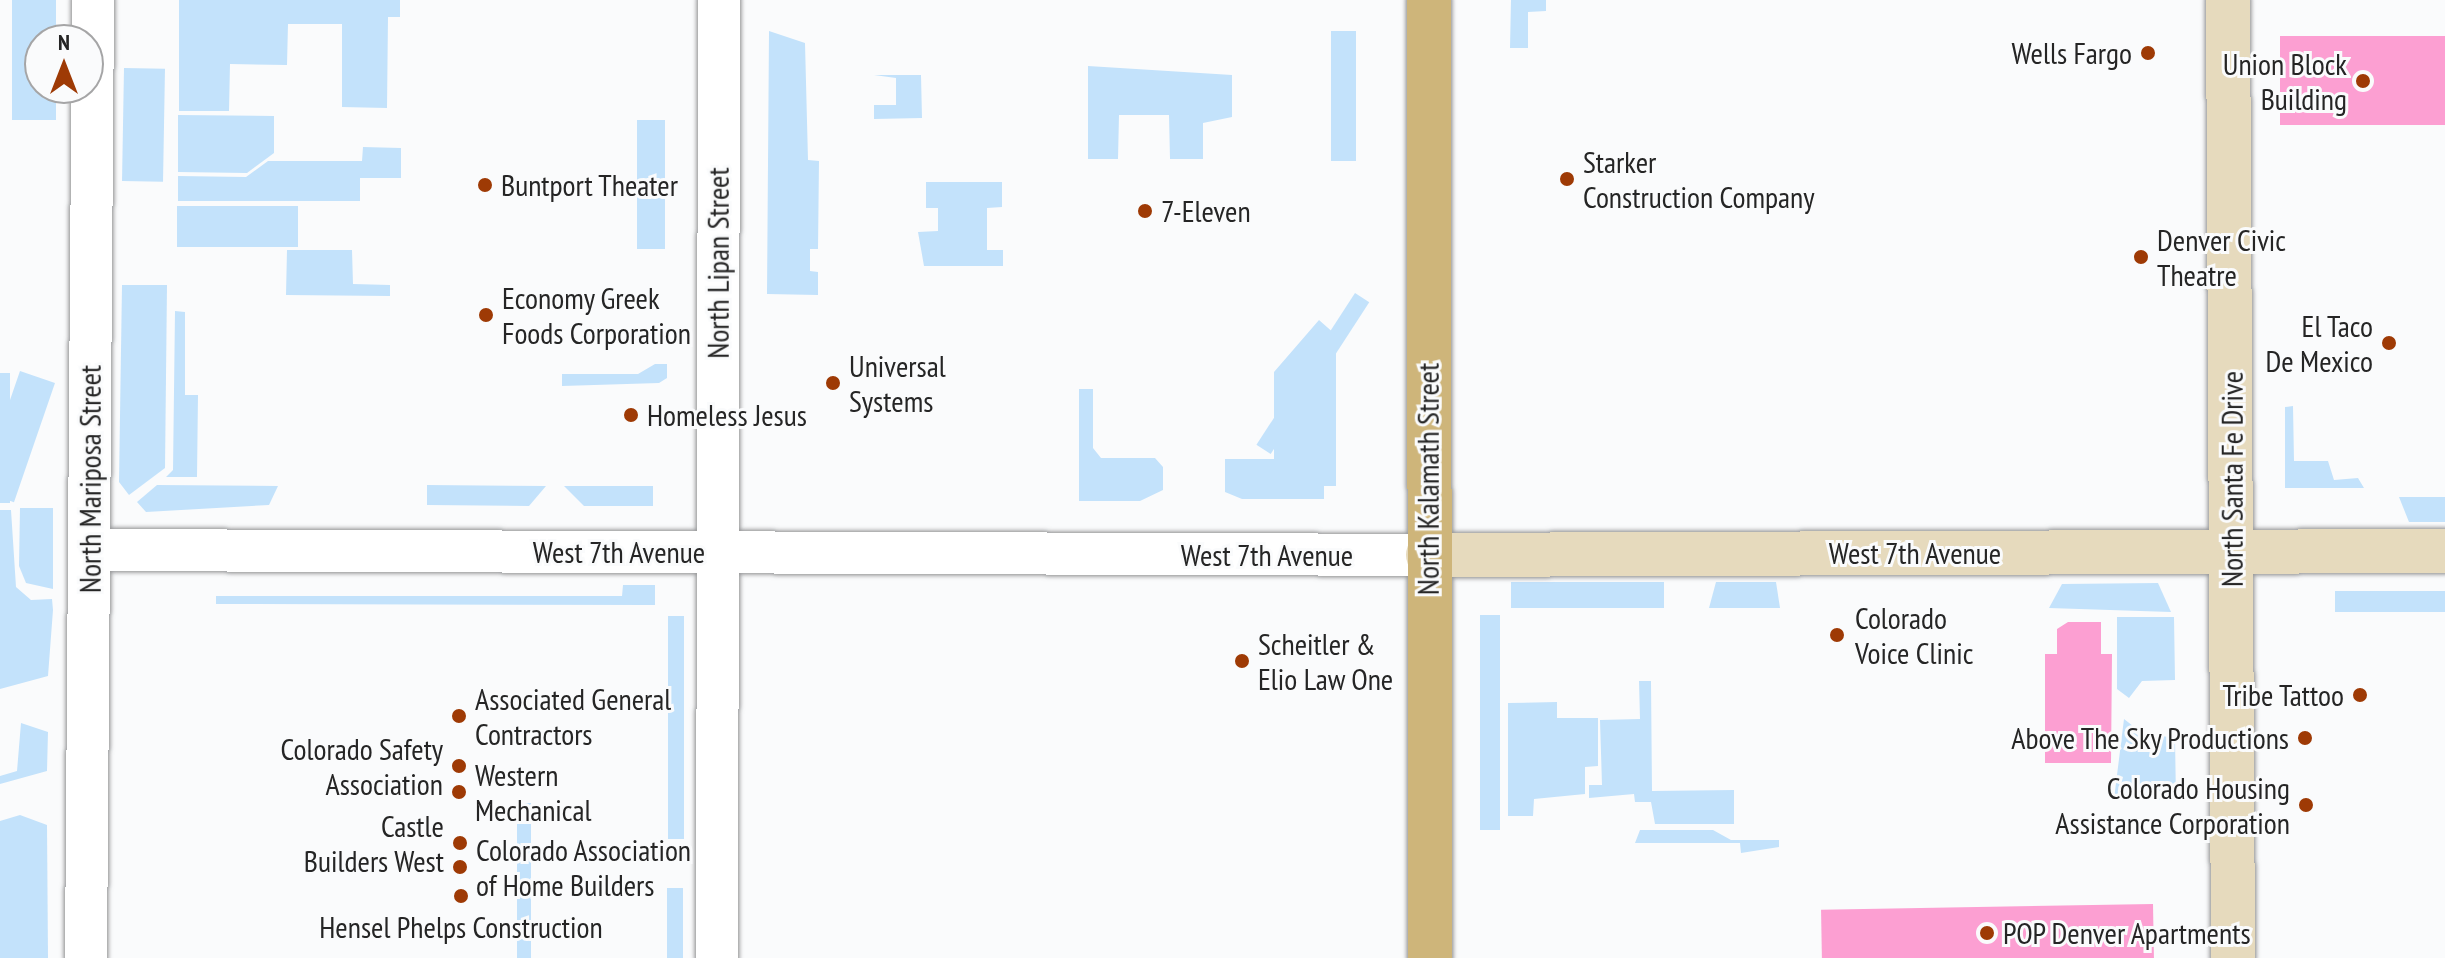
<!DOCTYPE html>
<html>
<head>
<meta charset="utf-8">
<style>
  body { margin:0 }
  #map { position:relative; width:2445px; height:958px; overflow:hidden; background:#fafbfc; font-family:"PT Sans Narrow",sans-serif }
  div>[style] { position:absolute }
  .green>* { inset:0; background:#c3e2fb; transform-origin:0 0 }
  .building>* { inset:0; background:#fc9fd2; transform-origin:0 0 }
  .roads { filter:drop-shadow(0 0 2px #979899) drop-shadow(0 0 2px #979899) }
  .street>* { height:42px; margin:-21px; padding:0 21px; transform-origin:21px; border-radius:21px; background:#fff }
  .secondary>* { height:44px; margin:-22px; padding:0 22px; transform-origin:22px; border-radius:22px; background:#e6dabd }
  .primary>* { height:44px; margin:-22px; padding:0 22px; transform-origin:22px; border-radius:22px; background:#ceb57a }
  .dots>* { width:22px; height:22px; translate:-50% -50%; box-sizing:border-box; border:4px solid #fafbfc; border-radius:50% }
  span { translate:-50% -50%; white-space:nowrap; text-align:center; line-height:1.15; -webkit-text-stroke:6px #fafbfc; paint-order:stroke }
  .poi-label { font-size:30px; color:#252525 }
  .right { translate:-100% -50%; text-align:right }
  .left { translate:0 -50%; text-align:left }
  .street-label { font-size:30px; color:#252525 }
  .north { position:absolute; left:24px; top:24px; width:80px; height:80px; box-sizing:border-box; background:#fafbfc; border:2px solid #a5a5a6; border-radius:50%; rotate:0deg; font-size:22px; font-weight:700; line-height:32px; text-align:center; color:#252525 }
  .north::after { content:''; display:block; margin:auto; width:28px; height:36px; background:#9e3a05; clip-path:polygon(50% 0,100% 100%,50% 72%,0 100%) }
</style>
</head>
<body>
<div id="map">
  <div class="green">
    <div style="clip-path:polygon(12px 0,56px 0,56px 40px,40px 40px,40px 88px,56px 88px,56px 120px,12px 120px)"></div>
    <div style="clip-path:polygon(179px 0,400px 0,400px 17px,388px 17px,387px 108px,342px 107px,342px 24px,288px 24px,287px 65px,230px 64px,229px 111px,179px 111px)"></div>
    <div style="clip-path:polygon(1511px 0,1546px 0,1546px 11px,1528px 12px,1528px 48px,1510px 48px)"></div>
    <div style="clip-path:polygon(769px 31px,805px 43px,808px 160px,819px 161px,818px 249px,810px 249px,810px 271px,818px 272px,818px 295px,767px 294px)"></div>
    <div style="left:1331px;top:31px;width:25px;height:130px"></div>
    <div style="clip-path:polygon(1088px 66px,1232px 75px,1232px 117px,1203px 123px,1203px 159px,1170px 159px,1169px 115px,1119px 115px,1118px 159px,1088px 159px)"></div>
    <div style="left:124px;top:68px;width:41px;height:113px;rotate:1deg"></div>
    <div style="clip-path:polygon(874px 75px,921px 75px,922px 118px,874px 119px,874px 105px,896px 105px,896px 78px)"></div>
    <div style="clip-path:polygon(178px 115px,274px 116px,274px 153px,247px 173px,178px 172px)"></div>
    <div style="left:637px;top:120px;width:28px;height:129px"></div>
    <div style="clip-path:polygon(363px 147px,401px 148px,401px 178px,360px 178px,360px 201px,178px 201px,178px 176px,246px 177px,268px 161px,362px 161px)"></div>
    <div style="clip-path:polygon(926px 182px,1002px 182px,1002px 207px,987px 208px,987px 250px,1003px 250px,1003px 266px,924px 266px,918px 232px,938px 231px,938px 208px,926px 208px)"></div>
    <div style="left:177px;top:206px;width:121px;height:41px"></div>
    <div style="clip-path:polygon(287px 250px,352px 250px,353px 284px,390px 285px,390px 296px,286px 295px)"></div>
    <div style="clip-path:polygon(122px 285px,167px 285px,165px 468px,129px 495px,119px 482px)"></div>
    <div style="left:1355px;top:293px;width:17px;height:181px;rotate:33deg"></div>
    <div style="clip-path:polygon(175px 311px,185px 312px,185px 395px,198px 395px,197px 477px,166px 477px,173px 470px)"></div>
    <div style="clip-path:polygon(1319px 320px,1336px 335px,1336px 486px,1324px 486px,1324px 499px,1242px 499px,1225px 492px,1225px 459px,1274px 459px,1274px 372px)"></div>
    <div style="clip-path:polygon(655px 364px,667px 364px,667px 378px,659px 383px,562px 386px,562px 374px,638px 374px)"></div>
    <div style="left:20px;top:371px;width:37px;height:126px;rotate:19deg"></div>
    <div style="left:0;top:373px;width:10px;height:130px"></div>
    <div style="clip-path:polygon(1079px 389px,1093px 389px,1093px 448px,1101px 458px,1155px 458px,1163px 467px,1163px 490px,1140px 501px,1079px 501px)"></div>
    <div style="clip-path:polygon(2293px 406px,2294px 461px,2328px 461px,2334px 480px,2358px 478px,2364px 488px,2285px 488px,2285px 407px)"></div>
    <div style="clip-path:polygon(157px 485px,278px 486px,269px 505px,146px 512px,137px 502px)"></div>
    <div style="clip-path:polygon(427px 485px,546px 486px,529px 506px,427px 505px)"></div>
    <div style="clip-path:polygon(564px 486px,653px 486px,653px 506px,584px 506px)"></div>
    <div style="clip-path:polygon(2399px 497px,2445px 497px,2445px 522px,2409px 522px)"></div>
    <div style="clip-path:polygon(20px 508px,53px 508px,53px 589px,26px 583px,19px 566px)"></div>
    <div style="clip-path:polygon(0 510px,11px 510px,16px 587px,31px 600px,52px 599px,53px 610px,48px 676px,0 689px)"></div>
    <div style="left:1511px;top:582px;width:153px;height:26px"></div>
    <div style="clip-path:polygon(1716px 582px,1776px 582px,1780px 608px,1709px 608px)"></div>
    <div style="clip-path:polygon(2158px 583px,2171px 612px,2049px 608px,2062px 584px)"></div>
    <div style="clip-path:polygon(623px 585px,655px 585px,655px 605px,216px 604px,216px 596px,622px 596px)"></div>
    <div style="left:2335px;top:591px;width:110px;height:21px"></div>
    <div style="left:1480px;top:615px;width:20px;height:215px"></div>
    <div style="left:668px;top:616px;width:16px;height:223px"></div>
    <div style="clip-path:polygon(2117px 617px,2174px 617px,2175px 680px,2142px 681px,2129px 698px,2117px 689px)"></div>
    <div style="clip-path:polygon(1639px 681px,1651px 681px,1652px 791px,1734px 790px,1734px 824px,1655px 824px,1651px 802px,1635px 802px,1634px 794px,1589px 798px,1589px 785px,1602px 785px,1600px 720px,1640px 719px)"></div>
    <div style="clip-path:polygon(1557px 702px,1557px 718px,1598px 718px,1598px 766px,1585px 767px,1585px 794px,1534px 799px,1533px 816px,1508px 816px,1508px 703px)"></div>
    <div style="clip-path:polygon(2124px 719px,2142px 733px,2175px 738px,2176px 800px,2114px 799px)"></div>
    <div style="clip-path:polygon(21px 723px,48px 732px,47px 771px,0 784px,0 776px,17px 771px)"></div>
    <div style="left:517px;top:803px;width:14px;height:155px"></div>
    <div style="clip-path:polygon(20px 815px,47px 825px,48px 958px,0 958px,0 821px)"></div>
    <div style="clip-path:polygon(1640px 830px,1713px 830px,1731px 840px,1779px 840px,1779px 847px,1741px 853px,1740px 843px,1635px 843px)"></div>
    <div style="left:667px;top:888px;width:16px;height:70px"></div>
  </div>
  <div class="building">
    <div style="left:2445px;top:36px;width:89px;height:165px;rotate:90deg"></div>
    <div style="clip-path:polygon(2068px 622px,2101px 622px,2101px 654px,2112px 654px,2111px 763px,2045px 763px,2045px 654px,2057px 654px,2057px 629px)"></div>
    <div style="left:2153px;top:904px;width:54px;height:332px;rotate:89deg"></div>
  </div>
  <div class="roads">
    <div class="street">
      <div style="left:89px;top:550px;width:1339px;rotate:0.21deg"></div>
      <div style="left:86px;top:958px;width:958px;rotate:-89.58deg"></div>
      <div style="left:717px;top:958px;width:958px;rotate:-89.88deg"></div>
    </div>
    <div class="secondary">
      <div style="left:2228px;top:0;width:958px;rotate:89.7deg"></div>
      <div style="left:1428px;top:555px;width:1017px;rotate:-0.23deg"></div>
    </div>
    <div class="primary">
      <div style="left:1429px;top:0;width:958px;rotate:89.94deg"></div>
    </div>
  </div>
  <div class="dots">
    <div style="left:2148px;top:53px;background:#9e3a05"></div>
    <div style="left:2363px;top:81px;background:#9e3a05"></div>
    <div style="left:1567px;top:179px;background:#9e3a05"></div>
    <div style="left:485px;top:185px;background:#9e3a05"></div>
    <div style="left:1145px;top:211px;background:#9e3a05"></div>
    <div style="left:2141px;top:257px;background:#9e3a05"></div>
    <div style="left:486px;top:315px;background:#9e3a05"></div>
    <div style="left:2389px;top:343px;background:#9e3a05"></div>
    <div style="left:833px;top:383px;background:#9e3a05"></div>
    <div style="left:631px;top:415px;background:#9e3a05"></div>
    <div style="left:1837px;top:635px;background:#9e3a05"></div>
    <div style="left:1242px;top:661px;background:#9e3a05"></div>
    <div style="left:2360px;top:695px;background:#9e3a05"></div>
    <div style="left:459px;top:716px;background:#9e3a05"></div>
    <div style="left:2305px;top:738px;background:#9e3a05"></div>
    <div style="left:459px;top:766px;background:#9e3a05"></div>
    <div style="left:459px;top:792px;background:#9e3a05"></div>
    <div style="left:2306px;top:805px;background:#9e3a05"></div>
    <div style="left:460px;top:843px;background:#9e3a05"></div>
    <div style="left:460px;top:867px;background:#9e3a05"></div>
    <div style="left:461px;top:896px;background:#9e3a05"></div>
    <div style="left:1987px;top:933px;background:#9e3a05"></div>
  </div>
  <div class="poi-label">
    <span class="right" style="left:2132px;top:53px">Wells Fargo</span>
    <span class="right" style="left:2347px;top:81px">Union Block<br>Building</span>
    <span class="left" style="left:1583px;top:179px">Starker<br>Construction Company</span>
    <span class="left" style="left:501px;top:185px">Buntport Theater</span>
    <span class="left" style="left:1161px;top:211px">7-Eleven</span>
    <span class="left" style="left:2157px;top:257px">Denver Civic<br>Theatre</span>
    <span class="left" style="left:502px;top:315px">Economy Greek<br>Foods Corporation</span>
    <span class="right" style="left:2373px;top:343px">El Taco<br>De Mexico</span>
    <span class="left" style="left:849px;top:383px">Universal<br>Systems</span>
    <span class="left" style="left:647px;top:415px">Homeless Jesus</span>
    <span class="left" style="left:1855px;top:635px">Colorado<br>Voice Clinic</span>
    <span class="left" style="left:1258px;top:661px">Scheitler &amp;<br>Elio Law One</span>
    <span class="right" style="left:2344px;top:695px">Tribe Tattoo</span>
    <span class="left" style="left:475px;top:716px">Associated General<br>Contractors</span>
    <span class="right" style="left:2289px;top:738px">Above The Sky Productions</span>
    <span class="right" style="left:443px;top:766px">Colorado Safety<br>Association</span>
    <span class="left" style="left:475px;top:792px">Western<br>Mechanical</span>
    <span class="right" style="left:2290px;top:805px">Colorado Housing<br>Assistance Corporation</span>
    <span class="right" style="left:444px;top:843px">Castle<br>Builders West</span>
    <span class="left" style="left:476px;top:867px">Colorado Association<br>of Home Builders</span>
    <span style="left:461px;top:927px">Hensel Phelps Construction</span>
    <span class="left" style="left:2003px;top:933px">POP Denver Apartments</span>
  </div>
  <div class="street-label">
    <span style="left:718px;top:263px;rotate:-90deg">North Lipan Street</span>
    <span style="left:90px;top:479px;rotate:-90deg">North Mariposa Street</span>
    <span style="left:1428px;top:479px;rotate:-90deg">North Kalamath Street</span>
    <span style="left:2232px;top:479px;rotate:-90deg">North Santa Fe Drive</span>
    <span style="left:619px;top:552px">West 7th Avenue</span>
    <span style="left:1915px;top:553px">West 7th Avenue</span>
    <span style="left:1267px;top:555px">West 7th Avenue</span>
  </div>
  <div class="north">N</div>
</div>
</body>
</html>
